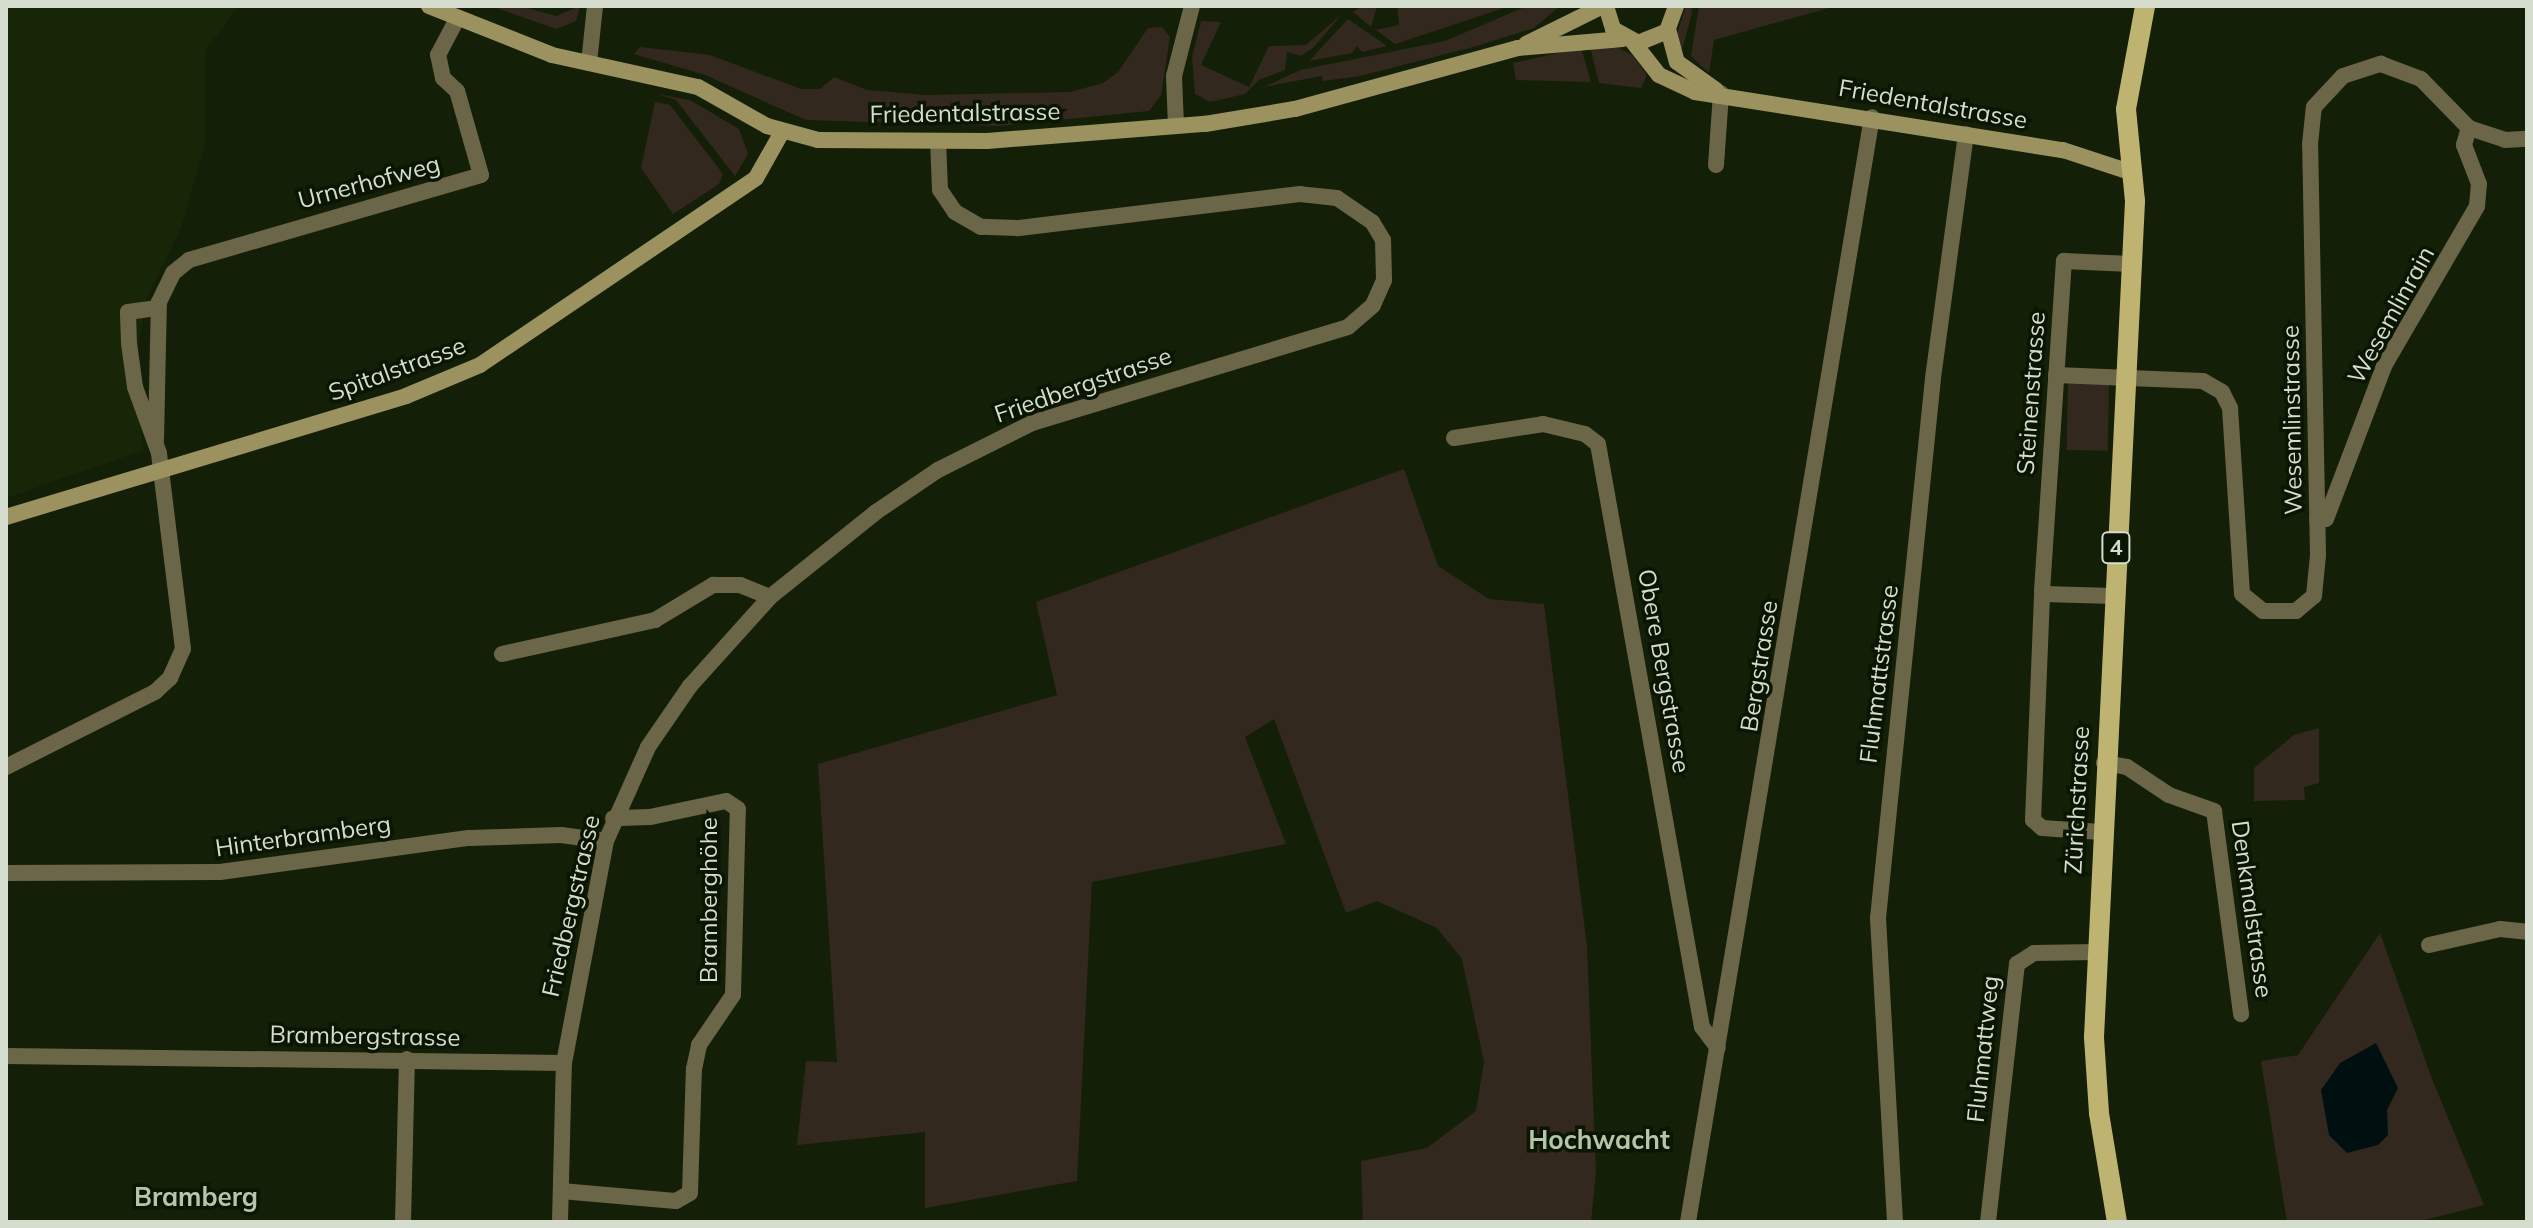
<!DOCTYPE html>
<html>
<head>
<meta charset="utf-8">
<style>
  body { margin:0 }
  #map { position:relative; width:2533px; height:1228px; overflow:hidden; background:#141f08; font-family:Mulish,sans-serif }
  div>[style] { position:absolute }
  .built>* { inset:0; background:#172607 }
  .green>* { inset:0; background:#33281d; transform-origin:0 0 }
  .water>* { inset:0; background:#001010 }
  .minor>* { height:16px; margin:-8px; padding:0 8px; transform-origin:8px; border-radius:8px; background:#6c6648 }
  .secondary>* { height:16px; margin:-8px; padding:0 8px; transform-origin:8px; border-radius:8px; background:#9b9260 }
  .primary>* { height:20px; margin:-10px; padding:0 10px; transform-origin:10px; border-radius:10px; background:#bfb372 }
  span { translate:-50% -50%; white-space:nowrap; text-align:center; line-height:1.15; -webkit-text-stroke:7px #0b1602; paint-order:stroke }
  .shield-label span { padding:2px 6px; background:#0b1602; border:2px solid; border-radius:6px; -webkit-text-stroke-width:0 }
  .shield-label { font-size:22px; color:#d5ddce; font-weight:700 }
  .street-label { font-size:24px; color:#d5ddce }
  .neighbourhood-label { font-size:26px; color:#b5c6a8; font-weight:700 }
  .frame { position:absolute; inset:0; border:8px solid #d5ddce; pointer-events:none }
</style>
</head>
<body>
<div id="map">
  <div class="built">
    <div style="clip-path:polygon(6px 6px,239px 6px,205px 51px,205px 145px,181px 228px,146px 300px,133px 378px,144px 450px,6px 498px)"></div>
  </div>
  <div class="green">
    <div style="clip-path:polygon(491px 6px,520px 6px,556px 16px,580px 6px,576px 21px,556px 29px)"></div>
    <div style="clip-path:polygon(1362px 6px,1377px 6px,1371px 27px,1353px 12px)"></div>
    <div style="clip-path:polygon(1397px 6px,1510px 6px,1395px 44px,1376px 30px,1399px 25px)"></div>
    <div style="clip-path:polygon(1527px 6px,1560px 6px,1534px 28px,1477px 46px,1360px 76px,1323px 81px,1322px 76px,1264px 87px,1300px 70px,1445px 41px)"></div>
    <div style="clip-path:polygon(1686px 6px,1691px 6px,1692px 13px,1682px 50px,1676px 37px)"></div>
    <div style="clip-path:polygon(1699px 6px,1836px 6px,1714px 40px,1709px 73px,1691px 56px)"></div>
    <div style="clip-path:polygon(1342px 14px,1314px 47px,1301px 56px,1287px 52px,1285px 70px,1259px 80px,1245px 94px,1210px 102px,1195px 94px,1192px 57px,1201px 21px,1221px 22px,1201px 65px,1249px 87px,1269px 46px,1306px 45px)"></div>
    <div style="clip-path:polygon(1348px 19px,1387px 46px,1362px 52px,1357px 46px,1352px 53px,1309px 61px)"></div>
    <div style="clip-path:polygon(1162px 27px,1170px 37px,1161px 95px,1149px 111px,998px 126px,806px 120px,705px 75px,634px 54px,640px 47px,710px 55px,801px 89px,820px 89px,834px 77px,867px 90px,926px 95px,1070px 92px,1103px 83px,1118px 72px,1148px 28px)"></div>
    <div style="clip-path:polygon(1615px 46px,1632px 55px,1647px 75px,1641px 88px,1599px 83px,1590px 47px)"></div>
    <div style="clip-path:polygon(1581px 48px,1591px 82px,1516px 80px,1513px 63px)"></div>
    <div style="clip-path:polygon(657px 94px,690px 100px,739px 129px,748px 154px,735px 176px,676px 100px)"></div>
    <div style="clip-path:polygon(655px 102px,670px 105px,723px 174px,719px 184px,673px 214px,641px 168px)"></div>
    <div style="left:2068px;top:380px;width:41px;height:70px;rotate:1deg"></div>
    <div style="clip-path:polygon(1404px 469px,1438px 566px,1489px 599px,1544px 604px,1587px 946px,1596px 1173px,1591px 1222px,1363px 1222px,1361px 1161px,1427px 1148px,1476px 1111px,1484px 1062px,1462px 959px,1437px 928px,1377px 901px,1346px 913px,1274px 719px,1245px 737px,1286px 844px,1092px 882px,1077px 1181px,925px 1208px,925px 1132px,797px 1145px,806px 1061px,837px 1062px,818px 764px,1057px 695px,1036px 602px)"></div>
    <div style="clip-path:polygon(2319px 728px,2319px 783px,2304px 787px,2305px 800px,2254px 801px,2254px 768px,2294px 735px)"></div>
    <div style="clip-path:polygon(2380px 933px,2432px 1079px,2484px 1205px,2417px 1222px,2287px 1222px,2261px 1061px,2298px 1055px)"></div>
  </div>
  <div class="water">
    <div style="clip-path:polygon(2376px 1043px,2398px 1088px,2387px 1110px,2388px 1135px,2378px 1145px,2347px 1153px,2329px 1135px,2321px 1090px,2340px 1063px)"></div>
  </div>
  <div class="minor">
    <div style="left:589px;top:63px;width:57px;rotate:-84deg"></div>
    <div style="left:1176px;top:126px;width:50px;rotate:-92.3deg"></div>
    <div style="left:1174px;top:76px;width:72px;rotate:-75.6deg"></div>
    <div style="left:1716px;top:165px;width:72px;rotate:-86deg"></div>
    <div style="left:2056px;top:375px;width:147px;rotate:2.3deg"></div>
    <div style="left:2203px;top:381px;width:22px;rotate:30deg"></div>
    <div style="left:2222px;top:392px;width:18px;rotate:63deg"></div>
    <div style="left:2230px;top:408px;width:186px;rotate:86.3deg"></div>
    <div style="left:2242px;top:594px;width:27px;rotate:39deg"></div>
    <div style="left:2263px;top:611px;width:33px"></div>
    <div style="left:2296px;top:611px;width:23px;rotate:-40deg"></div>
    <div style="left:2314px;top:596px;width:41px;rotate:-84.4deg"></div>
    <div style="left:2318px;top:555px;width:411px;rotate:-91.1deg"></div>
    <div style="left:2310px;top:144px;width:37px;rotate:-84deg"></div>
    <div style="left:2314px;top:107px;width:42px;rotate:-46.9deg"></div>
    <div style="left:2343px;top:76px;width:40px;rotate:-18deg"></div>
    <div style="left:2381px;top:64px;width:43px;rotate:20.6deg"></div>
    <div style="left:2421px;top:79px;width:69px;rotate:45.6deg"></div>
    <div style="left:2469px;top:128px;width:38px;rotate:18deg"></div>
    <div style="left:2505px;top:140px;width:22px;rotate:-3deg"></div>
    <div style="left:1454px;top:438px;width:90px;rotate:-8.9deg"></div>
    <div style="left:1543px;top:424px;width:43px;rotate:13.4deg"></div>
    <div style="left:1585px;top:434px;width:16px;rotate:38deg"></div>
    <div style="left:1598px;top:444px;width:592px;rotate:79.89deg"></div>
    <div style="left:1702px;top:1027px;width:26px;rotate:53deg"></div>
    <div style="left:156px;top:440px;width:138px;rotate:-88.8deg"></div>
    <div style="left:159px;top:302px;width:32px;rotate:-64deg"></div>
    <div style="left:173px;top:273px;width:21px;rotate:-39deg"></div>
    <div style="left:189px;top:260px;width:304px;rotate:-16.2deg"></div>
    <div style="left:481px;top:175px;width:87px;rotate:-105.9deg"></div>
    <div style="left:457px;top:91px;width:19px;rotate:-137deg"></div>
    <div style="left:443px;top:78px;width:24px;rotate:-102deg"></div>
    <div style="left:438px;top:55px;width:41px;rotate:-62.2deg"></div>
    <div style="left:2317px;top:520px;width:9px;rotate:-6deg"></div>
    <div style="left:2326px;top:519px;width:164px;rotate:-69.2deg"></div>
    <div style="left:2384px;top:366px;width:185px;rotate:-59.8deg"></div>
    <div style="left:2477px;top:206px;width:22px;rotate:-85deg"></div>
    <div style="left:2479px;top:184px;width:42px;rotate:-111deg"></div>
    <div style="left:2464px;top:145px;width:18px;rotate:-74deg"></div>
    <div style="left:2043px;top:594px;width:71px;rotate:1.6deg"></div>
    <div style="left:502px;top:654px;width:157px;rotate:-12.5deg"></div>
    <div style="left:655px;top:620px;width:68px;rotate:-31.1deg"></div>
    <div style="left:713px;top:585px;width:27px"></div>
    <div style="left:740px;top:585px;width:32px;rotate:22deg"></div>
    <div style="left:2104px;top:763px;width:23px;rotate:10deg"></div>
    <div style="left:2127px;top:767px;width:50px;rotate:33.7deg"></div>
    <div style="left:2169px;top:795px;width:48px;rotate:19.6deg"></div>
    <div style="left:2214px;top:811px;width:205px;rotate:82.4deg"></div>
    <div style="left:6px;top:767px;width:167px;rotate:-26.7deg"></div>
    <div style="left:155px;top:692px;width:21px;rotate:-43deg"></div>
    <div style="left:170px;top:678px;width:32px;rotate:-66deg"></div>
    <div style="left:183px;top:649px;width:197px;rotate:-97deg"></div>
    <div style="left:159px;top:453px;width:70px;rotate:-110deg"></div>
    <div style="left:135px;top:387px;width:44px;rotate:-97.8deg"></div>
    <div style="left:129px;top:343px;width:31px;rotate:-92deg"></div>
    <div style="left:128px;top:312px;width:30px;rotate:-8deg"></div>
    <div style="left:2101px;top:832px;width:59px;rotate:-176.1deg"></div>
    <div style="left:2042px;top:828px;width:12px;rotate:-138deg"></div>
    <div style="left:2033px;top:820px;width:229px;rotate:-87.7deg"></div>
    <div style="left:2042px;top:591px;width:331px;rotate:-86.2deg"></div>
    <div style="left:2064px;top:261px;width:67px;rotate:2.6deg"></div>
    <div style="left:6px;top:873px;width:214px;rotate:-0.3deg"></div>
    <div style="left:220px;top:872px;width:251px;rotate:-7.8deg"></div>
    <div style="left:469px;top:838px;width:92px;rotate:-1.9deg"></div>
    <div style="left:561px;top:835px;width:45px;rotate:7.6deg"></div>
    <div style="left:2429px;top:945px;width:73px;rotate:-12.7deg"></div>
    <div style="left:2500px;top:929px;width:27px;rotate:6deg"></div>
    <div style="left:6px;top:1056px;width:558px;rotate:0.72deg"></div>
    <div style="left:561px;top:1191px;width:115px;rotate:5deg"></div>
    <div style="left:676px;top:1201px;width:16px;rotate:-30deg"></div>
    <div style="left:690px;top:1193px;width:124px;rotate:-88.2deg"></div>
    <div style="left:694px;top:1069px;width:25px;rotate:-78deg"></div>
    <div style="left:699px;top:1045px;width:60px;rotate:-55.8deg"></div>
    <div style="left:733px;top:995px;width:186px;rotate:-88.5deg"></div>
    <div style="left:738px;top:809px;width:14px;rotate:-146deg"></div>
    <div style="left:726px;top:801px;width:78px;rotate:168.1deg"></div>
    <div style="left:650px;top:817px;width:37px;rotate:178deg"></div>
    <div style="left:403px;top:1222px;width:163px;rotate:-88.6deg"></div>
    <div style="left:560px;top:1222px;width:159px;rotate:-88.6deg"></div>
    <div style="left:564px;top:1063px;width:226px;rotate:-79.3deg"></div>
    <div style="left:606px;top:841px;width:103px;rotate:-65.9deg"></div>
    <div style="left:648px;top:747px;width:74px;rotate:-55.5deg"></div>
    <div style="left:690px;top:686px;width:120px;rotate:-48deg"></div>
    <div style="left:770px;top:597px;width:136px;rotate:-38.7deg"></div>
    <div style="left:876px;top:512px;width:75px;rotate:-34.1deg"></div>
    <div style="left:938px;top:470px;width:105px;rotate:-26.6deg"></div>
    <div style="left:1032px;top:423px;width:330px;rotate:-16.9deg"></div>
    <div style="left:1348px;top:327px;width:33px;rotate:-41deg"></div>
    <div style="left:1373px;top:305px;width:27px;rotate:-66deg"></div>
    <div style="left:1384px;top:280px;width:40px;rotate:-91.4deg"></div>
    <div style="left:1383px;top:240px;width:21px;rotate:-121deg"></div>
    <div style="left:1372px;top:222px;width:42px;rotate:-145.6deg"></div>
    <div style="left:1337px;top:198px;width:37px;rotate:-174deg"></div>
    <div style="left:1300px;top:194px;width:285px;rotate:173.1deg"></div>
    <div style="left:1017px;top:228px;width:36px;rotate:-178deg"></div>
    <div style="left:981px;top:227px;width:30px;rotate:-150deg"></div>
    <div style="left:955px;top:212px;width:27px;rotate:-124deg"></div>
    <div style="left:940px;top:190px;width:49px;rotate:-92.3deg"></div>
    <div style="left:1688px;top:1222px;width:1120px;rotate:-80.55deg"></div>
    <div style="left:1895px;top:1222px;width:304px;rotate:-93.2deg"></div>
    <div style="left:1878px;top:918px;width:543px;rotate:-84.18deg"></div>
    <div style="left:1933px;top:378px;width:246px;rotate:-82.3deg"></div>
    <div style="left:1988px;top:1222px;width:260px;rotate:-83.6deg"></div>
    <div style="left:2017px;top:964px;width:20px;rotate:-33deg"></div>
    <div style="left:2034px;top:953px;width:62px;rotate:-0.9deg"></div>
  </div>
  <div class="secondary">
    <div style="left:429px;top:6px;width:132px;rotate:21.7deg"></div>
    <div style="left:552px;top:55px;width:149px;rotate:12.4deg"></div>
    <div style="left:698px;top:87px;width:79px;rotate:29.5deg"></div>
    <div style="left:767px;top:126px;width:53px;rotate:15.4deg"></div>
    <div style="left:818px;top:140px;width:169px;rotate:0.3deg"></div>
    <div style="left:987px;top:141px;width:219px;rotate:-4.5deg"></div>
    <div style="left:1205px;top:124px;width:91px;rotate:-9.5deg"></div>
    <div style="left:1295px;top:109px;width:231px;rotate:-15.3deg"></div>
    <div style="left:1518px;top:48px;width:105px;rotate:-4.9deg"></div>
    <div style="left:1606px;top:6px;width:24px;rotate:73deg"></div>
    <div style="left:1613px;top:29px;width:29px;rotate:29deg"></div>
    <div style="left:1638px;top:43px;width:31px;rotate:-22deg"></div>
    <div style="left:1667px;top:31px;width:27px;rotate:-70deg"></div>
    <div style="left:1668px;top:29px;width:34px;rotate:75deg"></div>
    <div style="left:1677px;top:62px;width:48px;rotate:35.7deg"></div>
    <div style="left:1633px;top:42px;width:42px;rotate:51.8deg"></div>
    <div style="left:1659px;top:75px;width:40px;rotate:25deg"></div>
    <div style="left:1695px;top:92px;width:373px;rotate:9deg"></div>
    <div style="left:2063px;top:150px;width:74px;rotate:18.2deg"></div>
    <div style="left:1526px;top:44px;width:86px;rotate:-26.3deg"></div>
    <div style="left:6px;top:517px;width:418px;rotate:-16.8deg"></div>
    <div style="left:406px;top:396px;width:80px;rotate:-22.7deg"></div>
    <div style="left:480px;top:365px;width:333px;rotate:-34.1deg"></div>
    <div style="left:756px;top:178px;width:53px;rotate:-60.5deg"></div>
  </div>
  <div class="primary">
    <div style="left:2117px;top:1222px;width:110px;rotate:-99.4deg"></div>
    <div style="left:2099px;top:1113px;width:76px;rotate:-93.8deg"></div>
    <div style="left:2094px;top:1037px;width:837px;rotate:-87.19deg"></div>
    <div style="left:2135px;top:201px;width:92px;rotate:-95.6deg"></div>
    <div style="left:2126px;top:109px;width:105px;rotate:-79.5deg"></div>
  </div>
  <div class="shield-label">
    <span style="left:2116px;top:548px">4</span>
  </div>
  <div class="street-label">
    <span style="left:1933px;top:104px;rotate:10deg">Friedentalstrasse</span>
    <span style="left:965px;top:113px;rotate:-1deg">Friedentalstrasse</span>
    <span style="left:369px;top:182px;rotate:-15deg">Urnerhofweg</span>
    <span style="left:2391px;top:315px;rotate:-61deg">Wesemlinrain</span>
    <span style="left:397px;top:369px;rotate:-20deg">Spitalstrasse</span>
    <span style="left:1083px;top:385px;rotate:-19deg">Friedbergstrasse</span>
    <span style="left:2031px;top:393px;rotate:-86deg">Steinenstrasse</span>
    <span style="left:2292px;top:420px;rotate:-91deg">Wesemlinstrasse</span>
    <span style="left:1759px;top:666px;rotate:-81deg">Bergstrasse</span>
    <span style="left:1664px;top:671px;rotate:80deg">Obere Bergstrasse</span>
    <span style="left:1879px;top:674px;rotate:-83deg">Fluhmattstrasse</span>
    <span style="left:2077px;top:800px;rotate:-87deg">Zürichstrasse</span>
    <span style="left:303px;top:836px;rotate:-8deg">Hinterbramberg</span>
    <span style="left:709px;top:900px;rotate:-90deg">Bramberghöhe</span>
    <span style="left:571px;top:906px;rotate:-77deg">Friedbergstrasse</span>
    <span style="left:2252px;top:909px;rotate:82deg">Denkmalstrasse</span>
    <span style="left:365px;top:1036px;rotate:1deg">Brambergstrasse</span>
    <span style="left:1983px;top:1049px;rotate:-84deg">Fluhmattweg</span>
  </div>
  <div class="neighbourhood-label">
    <span style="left:1599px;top:1140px">Hochwacht</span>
    <span style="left:196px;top:1197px">Bramberg</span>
  </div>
  <div class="frame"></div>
</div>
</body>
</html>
